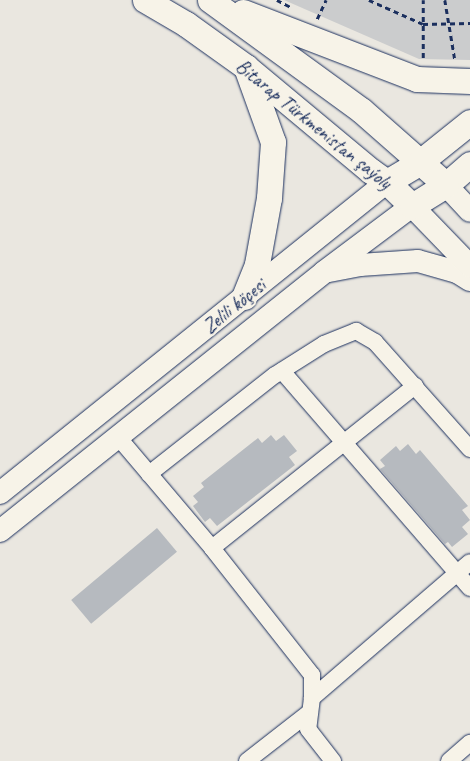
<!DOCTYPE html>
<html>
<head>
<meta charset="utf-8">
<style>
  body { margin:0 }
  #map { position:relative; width:470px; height:761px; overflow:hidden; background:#eae7e0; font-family:Caveat,sans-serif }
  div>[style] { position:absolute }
  .green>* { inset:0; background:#cbcccd }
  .building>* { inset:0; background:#b6babf; transform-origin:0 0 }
  .path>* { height:2.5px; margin-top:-1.25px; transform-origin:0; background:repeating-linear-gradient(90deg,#1b2f5e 0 5px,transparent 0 9px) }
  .roads { filter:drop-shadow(0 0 1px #1b2f5e) drop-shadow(0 0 1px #1b2f5e) }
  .minor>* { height:16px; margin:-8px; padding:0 8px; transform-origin:8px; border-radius:8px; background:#f7f3e8 }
  .secondary>* { height:22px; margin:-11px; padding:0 11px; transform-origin:11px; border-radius:11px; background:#f7f3e8 }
  .primary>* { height:25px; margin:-12.5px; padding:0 12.5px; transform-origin:12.5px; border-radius:12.5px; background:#f7f3e8 }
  span { translate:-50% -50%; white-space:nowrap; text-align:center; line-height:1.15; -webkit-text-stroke:4.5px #f7f3e8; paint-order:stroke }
  .street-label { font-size:20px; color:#1b2f5e }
</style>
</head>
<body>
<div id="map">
  <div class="green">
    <div style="clip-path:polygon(284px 0,470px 0,470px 60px,419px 59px)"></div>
  </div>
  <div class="building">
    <div style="clip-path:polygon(271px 435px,276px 441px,284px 435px,297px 451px,289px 457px,295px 465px,217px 526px,210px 518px,205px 522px,193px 506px,198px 502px,193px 496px,204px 487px,201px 483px,258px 438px,262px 443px)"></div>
    <div style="clip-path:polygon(408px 444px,416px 454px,420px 450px,468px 506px,462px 510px,470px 520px,462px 527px,468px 534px,452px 547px,448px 542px,445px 544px,380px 469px,385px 466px,380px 460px,396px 446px,400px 451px)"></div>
    <div style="left:157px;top:528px;width:31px;height:112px;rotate:50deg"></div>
  </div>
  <div class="path">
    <div style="left:277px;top:0;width:16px;rotate:27deg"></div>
    <div style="left:369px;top:0;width:59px;rotate:24deg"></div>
    <div style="left:423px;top:24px;width:47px;rotate:-1.2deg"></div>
    <div style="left:445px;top:0;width:61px;rotate:80.5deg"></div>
    <div style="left:317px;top:19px;width:21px;rotate:-65deg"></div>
    <div style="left:423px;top:58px;width:58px;rotate:-90deg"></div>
  </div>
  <div class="roads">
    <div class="minor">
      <div style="left:282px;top:371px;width:287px;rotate:49.1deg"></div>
      <div style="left:118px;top:437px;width:145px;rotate:49.7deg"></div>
      <div style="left:212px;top:548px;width:162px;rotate:51.8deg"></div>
      <div style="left:312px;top:675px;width:23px;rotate:90deg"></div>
      <div style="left:312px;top:698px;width:31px;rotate:97deg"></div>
      <div style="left:308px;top:729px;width:41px;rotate:52deg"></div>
      <div style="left:149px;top:474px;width:160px;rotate:-38.2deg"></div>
      <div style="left:275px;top:375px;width:58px;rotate:-32.3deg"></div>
      <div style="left:324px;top:344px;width:35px;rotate:-22deg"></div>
      <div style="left:356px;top:331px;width:22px;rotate:30deg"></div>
      <div style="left:375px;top:342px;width:143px;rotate:48.4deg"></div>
      <div style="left:212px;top:548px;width:260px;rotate:-38.6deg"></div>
      <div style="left:312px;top:698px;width:208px;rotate:-40.7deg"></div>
      <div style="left:247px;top:761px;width:80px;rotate:-37.9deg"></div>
      <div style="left:449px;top:761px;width:28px;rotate:-41deg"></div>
    </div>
    <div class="secondary">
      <div style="left:446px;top:185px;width:35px;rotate:47deg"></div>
      <div style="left:329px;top:271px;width:32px;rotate:-11deg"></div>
      <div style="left:360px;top:265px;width:58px;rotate:-3.9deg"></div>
      <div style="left:418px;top:261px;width:41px;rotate:15.8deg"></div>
      <div style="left:457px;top:272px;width:15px;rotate:32deg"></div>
      <div style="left:0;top:493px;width:496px;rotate:-38.8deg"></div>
      <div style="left:0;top:531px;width:415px;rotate:-38.6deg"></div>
      <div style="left:324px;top:272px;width:110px;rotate:-36.9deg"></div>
      <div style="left:412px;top:206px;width:83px;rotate:46deg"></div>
    </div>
    <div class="primary">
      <div style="left:145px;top:0;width:48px;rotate:30.3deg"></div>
      <div style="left:186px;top:24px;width:74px;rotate:35.6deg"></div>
      <div style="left:246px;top:67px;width:163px;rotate:39.8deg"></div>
      <div style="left:371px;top:171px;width:19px;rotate:35deg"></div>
      <div style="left:387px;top:182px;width:35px;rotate:44deg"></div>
      <div style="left:412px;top:206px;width:40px;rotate:-32deg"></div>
      <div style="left:446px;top:185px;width:32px;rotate:-41deg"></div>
      <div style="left:210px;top:0;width:187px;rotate:36.1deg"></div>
      <div style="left:361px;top:110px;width:113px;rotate:41.4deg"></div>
      <div style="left:243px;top:12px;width:186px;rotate:21.1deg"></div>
      <div style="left:417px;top:79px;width:53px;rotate:2.2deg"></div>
      <div style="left:387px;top:182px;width:39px;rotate:-31deg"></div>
      <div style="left:420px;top:162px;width:64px;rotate:-38.7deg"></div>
      <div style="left:244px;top:297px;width:35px;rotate:-68deg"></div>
      <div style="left:257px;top:264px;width:67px;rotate:-79.7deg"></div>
      <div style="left:269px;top:198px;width:56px;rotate:-85.9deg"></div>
      <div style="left:273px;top:142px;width:80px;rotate:-109.8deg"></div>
    </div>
  </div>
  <div class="street-label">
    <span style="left:314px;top:124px;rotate:39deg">Bitarap Türkmenistan şaýoly</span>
    <span style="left:234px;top:306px;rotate:-39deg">Zelili köçesi</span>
  </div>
</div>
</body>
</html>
